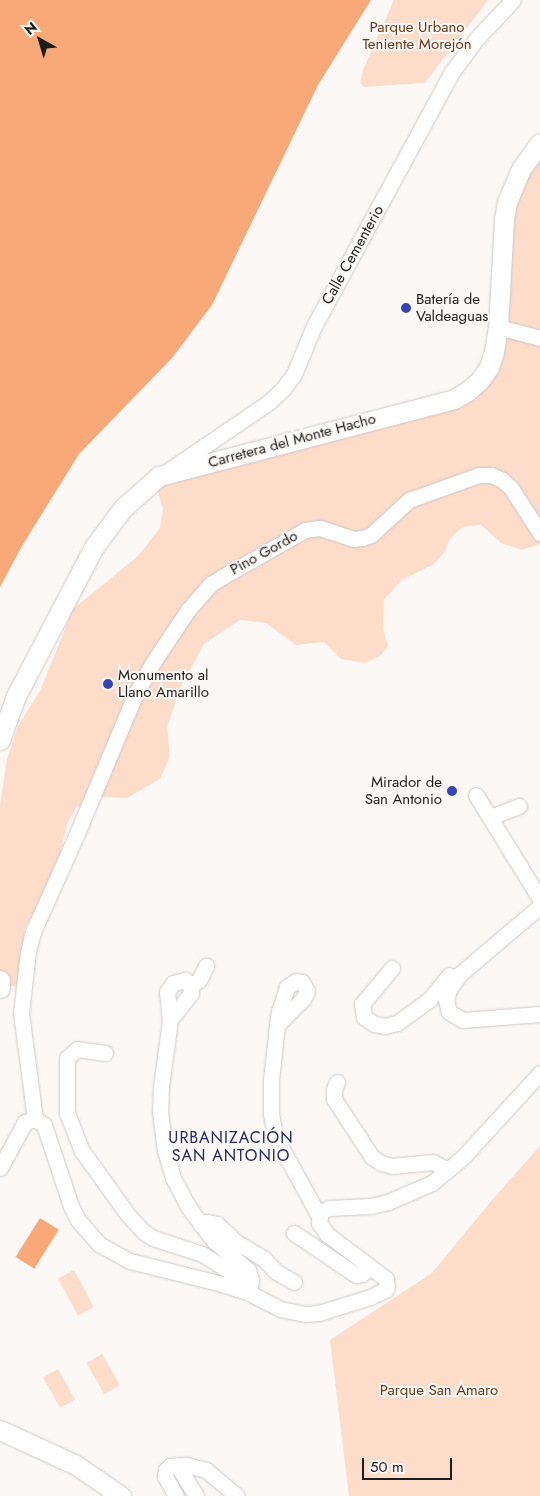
<!DOCTYPE html>
<html>
<head>
<meta charset="utf-8">
<style>
  body { margin:0 }
  #map { position:relative; width:540px; height:1496px; overflow:hidden; background:#fcf8f6; font-family:Jost,sans-serif }
  div>[style] { position:absolute }
  .green>* { inset:0; background:#fddcca; transform-origin:0 0 }
  .water>* { inset:0; background:#f9a977; transform-origin:0 0 }
  .roads { filter:drop-shadow(0 0 1px #ccc8c6) drop-shadow(0 0 1px #ccc8c6) }
  .minor>* { height:15px; margin:-7.5px; padding:0 7.5px; transform-origin:7.5px; border-radius:7.5px; background:#fff }
  .major>* { height:19px; margin:-9.5px; padding:0 9.5px; transform-origin:9.5px; border-radius:9.5px; background:#fff }
  .dots>* { width:14px; height:14px; translate:-50% -50%; box-sizing:border-box; border:2px solid #fcf8f6; border-radius:50% }
  span { translate:-50% -50%; white-space:nowrap; text-align:center; line-height:1.15; -webkit-text-stroke:4px #fcf8f6; paint-order:stroke }
  .park-label { font-size:15px; color:#6d3a16 }
  .street-label { font-size:15px; color:#1d1c1b }
  .poi-label { font-size:15px; color:#1d1c1b }
  .left { translate:0 -50%; text-align:left }
  .right { translate:-100% -50%; text-align:right }
  .neighbourhood-label { font-size:16px; color:#1f2b64; letter-spacing:1px }
  .north { position:absolute; left:15px; top:15px; width:50px; height:50px; -webkit-text-stroke:4px #fcf8f6; paint-order:stroke; rotate:321deg; font-size:14px; font-weight:700; line-height:20px; text-align:center; color:#1d1c1b }
  .north::after { content:''; display:block; margin:auto; width:18px; height:22px; background:#1d1c1b; clip-path:polygon(50% 0,100% 100%,50% 72%,0 100%) }
  .scale { position:absolute; left:362px; top:1458px; width:90px; height:22px; box-sizing:border-box; border:2px solid #1d1c1b; border-top:0; padding-left:6px; font-size:15px; line-height:18px; white-space:nowrap; color:#1d1c1b; -webkit-text-stroke:4px #fcf8f6; paint-order:stroke }
</style>
</head>
<body>
<div id="map">
  <div class="green">
    <div style="clip-path:polygon(394px 0,488px 0,425px 83px,364px 87px,360px 82px,363px 70px)"></div>
    <div style="clip-path:polygon(540px 147px,540px 544px,522px 550px,501px 543px,481px 525px,462px 527px,450px 539px,444px 553px,434px 564px,402px 580px,384px 600px,383px 629px,388px 646px,380px 656px,365px 663px,341px 659px,324px 642px,296px 645px,266px 623px,240px 620px,204px 644px,180px 688px,167px 727px,170px 756px,160px 779px,127px 798px,94px 797px,76px 808px,67px 824px,58px 863px,25px 929px,17px 983px,15px 986px,7px 986px,0 981px,0 805px,7px 759px,18px 726px,40px 691px,73px 609px,138px 556px,160px 528px,163px 509px,158px 492px,162px 480px,423px 402px,457px 388px,481px 367px,489px 348px,515px 205px)"></div>
    <div style="clip-path:polygon(540px 1146px,540px 1496px,349px 1496px,330px 1340px,432px 1273px,493px 1199px)"></div>
    <div style="left:74px;top:1270px;width:42px;height:18px;rotate:62deg"></div>
    <div style="left:102px;top:1354px;width:36px;height:18px;rotate:60deg"></div>
    <div style="left:58px;top:1369px;width:35px;height:17px;rotate:61deg"></div>
  </div>
  <div class="water">
    <div style="clip-path:polygon(0 0,371px 0,318px 85px,212px 305px,172px 358px,79px 454px,22px 546px,0 587px)"></div>
    <div style="left:40px;top:1218px;width:22px;height:46px;rotate:32deg"></div>
  </div>
  <div class="roads">
    <div class="minor">
      <div style="left:498px;top:327px;width:43px;rotate:14.7deg"></div>
      <div style="left:165px;top:473px;width:126px;rotate:-34.3deg"></div>
      <div style="left:269px;top:402px;width:19px;rotate:-43deg"></div>
      <div style="left:283px;top:389px;width:19px;rotate:-54deg"></div>
      <div style="left:294px;top:374px;width:52px;rotate:-67.4deg"></div>
      <div style="left:314px;top:326px;width:289px;rotate:-61.5deg"></div>
      <div style="left:452px;top:72px;width:42px;rotate:-53.7deg"></div>
      <div style="left:477px;top:38px;width:52px;rotate:-46.5deg"></div>
      <div style="left:476px;top:795px;width:122px;rotate:58.4deg"></div>
      <div style="left:490px;top:817px;width:31px;rotate:-21deg"></div>
      <div style="left:540px;top:906px;width:105px;rotate:139.6deg"></div>
      <div style="left:460px;top:974px;width:19px;rotate:126deg"></div>
      <div style="left:449px;top:989px;width:11px;rotate:105deg"></div>
      <div style="left:446px;top:1000px;width:12px;rotate:76deg"></div>
      <div style="left:449px;top:1012px;width:16px;rotate:30deg"></div>
      <div style="left:463px;top:1020px;width:77px;rotate:-4.5deg"></div>
      <div style="left:392px;top:968px;width:47px;rotate:129.8deg"></div>
      <div style="left:362px;top:1004px;width:13px;rotate:81deg"></div>
      <div style="left:364px;top:1017px;width:12px;rotate:35deg"></div>
      <div style="left:374px;top:1024px;width:11px;rotate:10deg"></div>
      <div style="left:385px;top:1026px;width:12px;rotate:-14deg"></div>
      <div style="left:397px;top:1023px;width:39px;rotate:-36deg"></div>
      <div style="left:429px;top:1000px;width:32px;rotate:-51deg"></div>
      <div style="left:190px;top:986px;width:11px;rotate:-34deg"></div>
      <div style="left:199px;top:980px;width:16px;rotate:-63deg"></div>
      <div style="left:170px;top:1020px;width:34px;rotate:-52deg"></div>
      <div style="left:191px;top:993px;width:7px;rotate:-98deg"></div>
      <div style="left:190px;top:986px;width:8px;rotate:-130deg"></div>
      <div style="left:185px;top:980px;width:12px;rotate:166deg"></div>
      <div style="left:173px;top:983px;width:11px;rotate:124deg"></div>
      <div style="left:167px;top:992px;width:28px;rotate:84deg"></div>
      <div style="left:170px;top:1020px;width:68px;rotate:97.7deg"></div>
      <div style="left:161px;top:1087px;width:24px;rotate:92deg"></div>
      <div style="left:160px;top:1111px;width:39px;rotate:83deg"></div>
      <div style="left:165px;top:1150px;width:29px;rotate:74deg"></div>
      <div style="left:173px;top:1178px;width:34px;rotate:62deg"></div>
      <div style="left:189px;top:1208px;width:41px;rotate:52.9deg"></div>
      <div style="left:214px;top:1241px;width:45px;rotate:40.5deg"></div>
      <div style="left:248px;top:1270px;width:9px;rotate:72deg"></div>
      <div style="left:251px;top:1279px;width:14px;rotate:98deg"></div>
      <div style="left:277px;top:1025px;width:37px;rotate:-45deg"></div>
      <div style="left:303px;top:999px;width:9px;rotate:-63deg"></div>
      <div style="left:307px;top:991px;width:10px;rotate:-119deg"></div>
      <div style="left:302px;top:982px;width:6px;rotate:-171deg"></div>
      <div style="left:296px;top:981px;width:11px;rotate:146deg"></div>
      <div style="left:287px;top:987px;width:25px;rotate:108deg"></div>
      <div style="left:279px;top:1011px;width:14px;rotate:98deg"></div>
      <div style="left:277px;top:1025px;width:55px;rotate:96.2deg"></div>
      <div style="left:271px;top:1080px;width:33px;rotate:90deg"></div>
      <div style="left:271px;top:1113px;width:23px;rotate:80deg"></div>
      <div style="left:275px;top:1136px;width:91px;rotate:61.2deg"></div>
      <div style="left:105px;top:1053px;width:28px;rotate:-172deg"></div>
      <div style="left:77px;top:1049px;width:13px;rotate:138deg"></div>
      <div style="left:67px;top:1058px;width:55px;rotate:90deg"></div>
      <div style="left:67px;top:1113px;width:41px;rotate:68.5deg"></div>
      <div style="left:82px;top:1151px;width:79px;rotate:54.3deg"></div>
      <div style="left:128px;top:1215px;width:23px;rotate:47deg"></div>
      <div style="left:144px;top:1232px;width:11px;rotate:34deg"></div>
      <div style="left:153px;top:1238px;width:52px;rotate:18.1deg"></div>
      <div style="left:202px;top:1254px;width:57px;rotate:32deg"></div>
      <div style="left:337px;top:1082px;width:9px;rotate:111deg"></div>
      <div style="left:334px;top:1090px;width:9px;rotate:90deg"></div>
      <div style="left:334px;top:1099px;width:69px;rotate:56.8deg"></div>
      <div style="left:372px;top:1157px;width:11px;rotate:34deg"></div>
      <div style="left:381px;top:1163px;width:11px;rotate:15deg"></div>
      <div style="left:392px;top:1166px;width:41px;rotate:-5.6deg"></div>
      <div style="left:433px;top:1162px;width:17px;rotate:28deg"></div>
      <div style="left:35px;top:1119px;width:107px;rotate:-97.5deg"></div>
      <div style="left:21px;top:1013px;width:61px;rotate:-83.5deg"></div>
      <div style="left:28px;top:952px;width:21px;rotate:-76deg"></div>
      <div style="left:33px;top:932px;width:105px;rotate:-65.9deg"></div>
      <div style="left:76px;top:836px;width:153px;rotate:-67.3deg"></div>
      <div style="left:135px;top:695px;width:35px;rotate:-61deg"></div>
      <div style="left:152px;top:664px;width:65px;rotate:-56.3deg"></div>
      <div style="left:188px;top:610px;width:35px;rotate:-49deg"></div>
      <div style="left:211px;top:584px;width:13px;rotate:-32deg"></div>
      <div style="left:222px;top:577px;width:95px;rotate:-29.5deg"></div>
      <div style="left:305px;top:530px;width:15px;rotate:-8deg"></div>
      <div style="left:320px;top:528px;width:35px;rotate:18deg"></div>
      <div style="left:353px;top:539px;width:9px;rotate:-6deg"></div>
      <div style="left:362px;top:538px;width:9px;rotate:-18deg"></div>
      <div style="left:371px;top:535px;width:52px;rotate:-42.6deg"></div>
      <div style="left:409px;top:500px;width:74px;rotate:-19.7deg"></div>
      <div style="left:479px;top:475px;width:12px"></div>
      <div style="left:491px;top:475px;width:12px;rotate:24deg"></div>
      <div style="left:502px;top:480px;width:12px;rotate:42deg"></div>
      <div style="left:511px;top:488px;width:54px;rotate:57.2deg"></div>
      <div style="left:35px;top:1119px;width:11px;rotate:34deg"></div>
      <div style="left:44px;top:1125px;width:85px;rotate:71.6deg"></div>
      <div style="left:71px;top:1206px;width:16px;rotate:63deg"></div>
      <div style="left:78px;top:1220px;width:32px;rotate:49deg"></div>
      <div style="left:99px;top:1244px;width:35px;rotate:29deg"></div>
      <div style="left:130px;top:1261px;width:95px;rotate:14deg"></div>
      <div style="left:222px;top:1284px;width:28px;rotate:18deg"></div>
      <div style="left:249px;top:1293px;width:35px;rotate:27deg"></div>
      <div style="left:280px;top:1309px;width:25px;rotate:11deg"></div>
      <div style="left:305px;top:1314px;width:14px;rotate:-4deg"></div>
      <div style="left:319px;top:1313px;width:53px;rotate:-17.4deg"></div>
      <div style="left:370px;top:1297px;width:17px;rotate:-25deg"></div>
      <div style="left:385px;top:1290px;width:4px;rotate:-56deg"></div>
      <div style="left:387px;top:1287px;width:8px;rotate:-97deg"></div>
      <div style="left:386px;top:1279px;width:74px;rotate:-142.7deg"></div>
      <div style="left:327px;top:1234px;width:14px;rotate:-126deg"></div>
      <div style="left:319px;top:1223px;width:11px;rotate:-80deg"></div>
      <div style="left:321px;top:1212px;width:9px;rotate:-27deg"></div>
      <div style="left:329px;top:1208px;width:42px;rotate:-2.7deg"></div>
      <div style="left:371px;top:1206px;width:17px;rotate:-13deg"></div>
      <div style="left:388px;top:1202px;width:48px;rotate:-23.4deg"></div>
      <div style="left:432px;top:1183px;width:40px;rotate:-40deg"></div>
      <div style="left:463px;top:1157px;width:114px;rotate:-47.5deg"></div>
      <div style="left:0;top:1168px;width:52px;rotate:-61.5deg"></div>
      <div style="left:25px;top:1122px;width:10px;rotate:-17deg"></div>
      <div style="left:201px;top:1225px;width:7px;rotate:-27deg"></div>
      <div style="left:207px;top:1222px;width:10px;rotate:11deg"></div>
      <div style="left:217px;top:1224px;width:26px;rotate:43deg"></div>
      <div style="left:236px;top:1242px;width:33px;rotate:31deg"></div>
      <div style="left:264px;top:1259px;width:16px;rotate:47deg"></div>
      <div style="left:275px;top:1271px;width:22px;rotate:30deg"></div>
      <div style="left:294px;top:1233px;width:75px;rotate:34.1deg"></div>
      <div style="left:356px;top:1275px;width:6px;rotate:-9deg"></div>
      <div style="left:362px;top:1274px;width:10px;rotate:-37deg"></div>
      <div style="left:177px;top:1465px;width:36px;rotate:58deg"></div>
      <div style="left:176px;top:1496px;width:23px;rotate:-119deg"></div>
      <div style="left:165px;top:1476px;width:6px;rotate:-81deg"></div>
      <div style="left:166px;top:1470px;width:6px;rotate:-45deg"></div>
      <div style="left:170px;top:1466px;width:17px;rotate:-3deg"></div>
      <div style="left:187px;top:1465px;width:20px;rotate:15deg"></div>
      <div style="left:206px;top:1470px;width:40px;rotate:40deg"></div>
    </div>
    <div class="major">
      <div style="left:0;top:740px;width:47px;rotate:-70deg"></div>
      <div style="left:16px;top:696px;width:168px;rotate:-62.4deg"></div>
      <div style="left:94px;top:547px;width:49px;rotate:-53.4deg"></div>
      <div style="left:123px;top:508px;width:48px;rotate:-41.6deg"></div>
      <div style="left:159px;top:476px;width:305px;rotate:-14.6deg"></div>
      <div style="left:454px;top:399px;width:16px;rotate:-30deg"></div>
      <div style="left:468px;top:391px;width:16px;rotate:-43deg"></div>
      <div style="left:480px;top:380px;width:16px;rotate:-55deg"></div>
      <div style="left:489px;top:367px;width:16px;rotate:-72deg"></div>
      <div style="left:494px;top:352px;width:25px;rotate:-81deg"></div>
      <div style="left:498px;top:327px;width:108px;rotate:-86.8deg"></div>
      <div style="left:504px;top:219px;width:17px;rotate:-80deg"></div>
      <div style="left:507px;top:202px;width:36px;rotate:-67deg"></div>
      <div style="left:521px;top:169px;width:32px;rotate:-54deg"></div>
      <div style="left:0;top:980px;width:8px;rotate:90deg"></div>
      <div style="left:0;top:1430px;width:84px;rotate:24.7deg"></div>
      <div style="left:76px;top:1465px;width:55px;rotate:34.6deg"></div>
    </div>
  </div>
  <div class="dots">
    <div style="left:406px;top:308px;background:#3445b7"></div>
    <div style="left:108px;top:684px;background:#3445b7"></div>
    <div style="left:452px;top:791px;background:#3445b7"></div>
  </div>
  <div class="park-label">
    <span style="left:417px;top:36px">Parque Urbano<br>Teniente Morejón</span>
    <span style="left:439px;top:1391px">Parque San Amaro</span>
  </div>
  <div class="street-label">
    <span style="left:353px;top:255px;rotate:-61deg">Calle Cementerio</span>
    <span style="left:292px;top:441px;rotate:-15deg">Carretera del Monte Hacho</span>
    <span style="left:264px;top:553px;rotate:-29deg">Pino Gordo</span>
  </div>
  <div class="poi-label">
    <span class="left" style="left:416px;top:308px">Batería de<br>Valdeaguas</span>
    <span class="left" style="left:118px;top:684px">Monumento al<br>Llano Amarillo</span>
    <span class="right" style="left:442px;top:791px">Mirador de<br>San Antonio</span>
  </div>
  <div class="neighbourhood-label">
    <span style="left:231px;top:1147px">URBANIZACIÓN<br>SAN ANTONIO</span>
  </div>
  <div class="north">N</div>
  <div class="scale">50 m</div>
</div>
</body>
</html>
